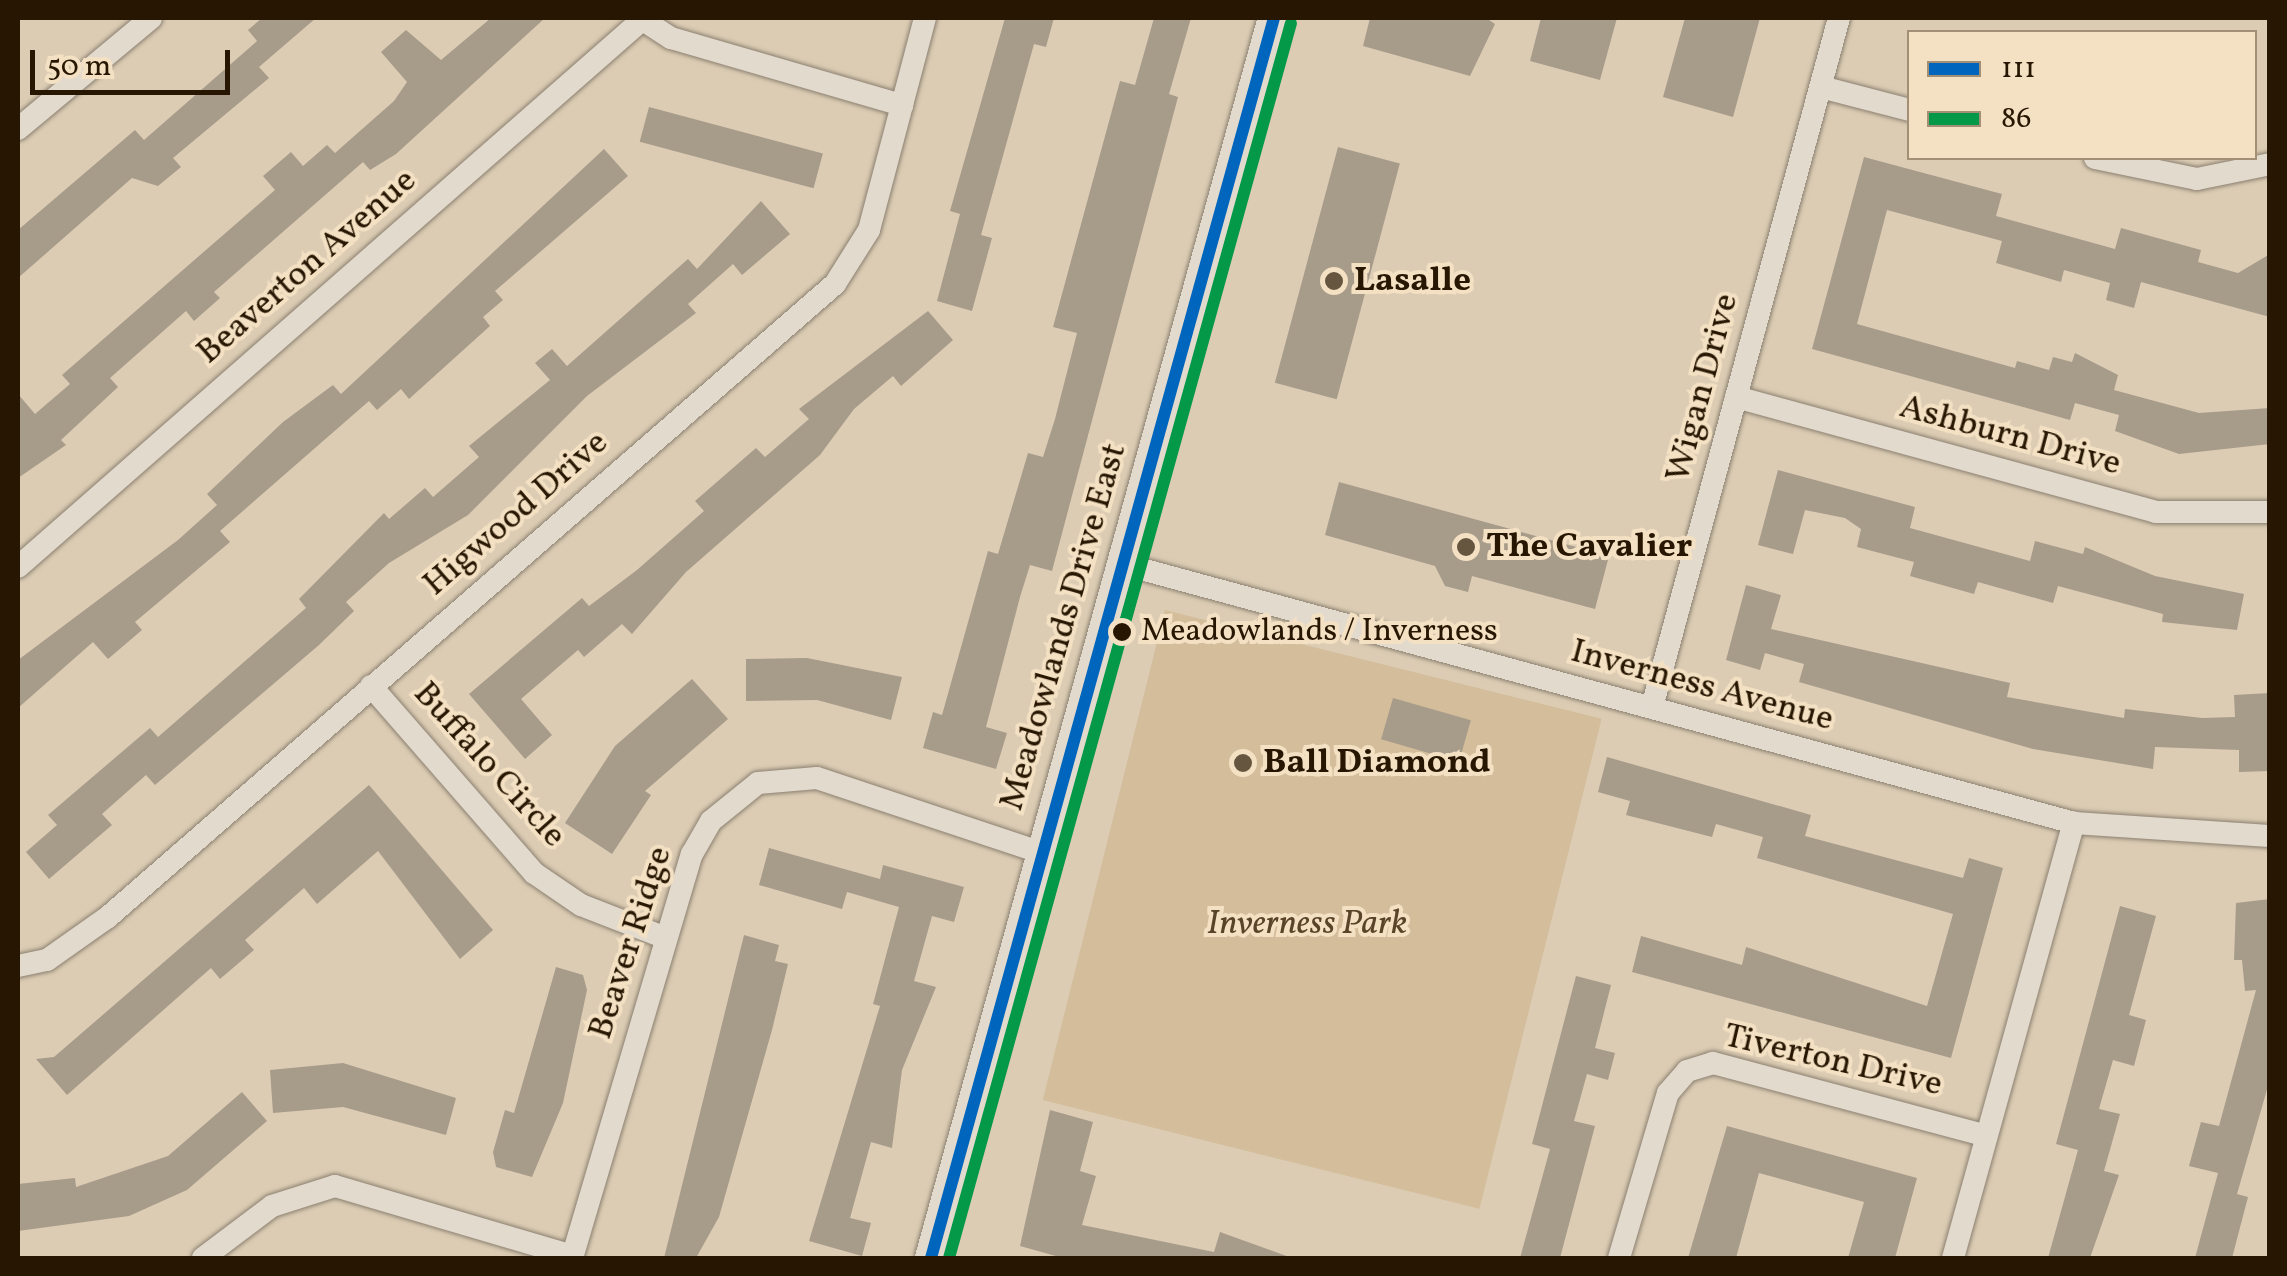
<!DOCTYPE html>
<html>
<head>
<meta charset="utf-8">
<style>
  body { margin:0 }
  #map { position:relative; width:2287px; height:1276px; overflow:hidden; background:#dcccb4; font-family:Vollkorn,serif }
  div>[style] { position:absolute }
  .green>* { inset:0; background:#d3bd9b; transform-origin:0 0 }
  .building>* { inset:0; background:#a79b8a; transform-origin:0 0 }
  .roads { filter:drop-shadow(0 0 2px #8b8070) drop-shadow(0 0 2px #8b8070) }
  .street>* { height:22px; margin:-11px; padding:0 11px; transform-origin:11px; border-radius:11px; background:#e3dace }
  .secondary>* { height:32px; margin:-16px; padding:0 16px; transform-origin:16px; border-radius:16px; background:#e3dace }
  .bus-1>* { height:12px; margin:-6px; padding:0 6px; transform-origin:6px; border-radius:6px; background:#0065bd }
  .bus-2>* { height:12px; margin:-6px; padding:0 6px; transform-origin:6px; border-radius:6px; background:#049849 }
  .dots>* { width:28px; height:28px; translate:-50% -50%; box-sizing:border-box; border:5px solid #f4e0c3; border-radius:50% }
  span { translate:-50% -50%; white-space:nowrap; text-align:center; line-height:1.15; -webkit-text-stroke:8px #f4e0c3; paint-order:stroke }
  .bus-label { font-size:32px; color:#271601 }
  .left { translate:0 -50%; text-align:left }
  .street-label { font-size:35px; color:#271601 }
  .poi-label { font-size:35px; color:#271601; font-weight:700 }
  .park-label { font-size:35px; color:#594429; font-style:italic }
  .frame { position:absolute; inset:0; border:20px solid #271601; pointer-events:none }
  .legend { position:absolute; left:1907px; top:30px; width:350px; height:130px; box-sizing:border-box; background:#f4e0c3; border:2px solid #a28f75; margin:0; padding:12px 18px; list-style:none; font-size:30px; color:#271601 }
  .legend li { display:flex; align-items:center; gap:20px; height:50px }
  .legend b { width:50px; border:2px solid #a28f75 }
  .scale { position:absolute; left:30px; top:50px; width:200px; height:45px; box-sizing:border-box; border:5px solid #271601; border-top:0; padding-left:12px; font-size:30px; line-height:35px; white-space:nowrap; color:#271601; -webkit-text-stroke:8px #f4e0c3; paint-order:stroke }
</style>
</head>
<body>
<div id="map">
  <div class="green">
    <div style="left:1165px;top:610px;width:450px;height:505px;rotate:14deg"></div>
  </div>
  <div class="building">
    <div style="clip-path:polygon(262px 18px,316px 18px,259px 67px,269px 78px,173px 158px,181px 167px,158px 186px,132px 178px,18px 278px,18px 230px,135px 130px,144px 140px,257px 41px,248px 30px)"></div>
    <div style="clip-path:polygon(491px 18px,545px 18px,396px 154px,370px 170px,363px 162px,214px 292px,220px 298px,194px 321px,186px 311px,110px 378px,118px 387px,61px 440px,66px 445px,18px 478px,18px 394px,35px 414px,70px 384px,62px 375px,275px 190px,263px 176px,291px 152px,303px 166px,327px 145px,335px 153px,394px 101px,407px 82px,381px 52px,406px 30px,441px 60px)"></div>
    <div style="clip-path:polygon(1005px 18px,1054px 18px,1046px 47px,1034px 44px,981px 235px,992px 238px,972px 311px,937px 301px,960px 214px,950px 211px)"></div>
    <div style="clip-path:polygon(1154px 18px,1191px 18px,1169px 94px,1178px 97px,1052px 571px,1030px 565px,1020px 597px,986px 727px,1007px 733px,996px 769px,923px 748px,933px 712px,942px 715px,988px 551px,998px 554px,1028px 453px,1043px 457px,1055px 419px,1077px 333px,1053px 327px,1120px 81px,1135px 85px)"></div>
    <div style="clip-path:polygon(1370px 18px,1486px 18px,1495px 24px,1470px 76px,1363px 46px)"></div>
    <div style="clip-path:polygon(1541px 18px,1617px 18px,1600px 80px,1530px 61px)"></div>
    <div style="clip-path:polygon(1685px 18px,1760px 18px,1733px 117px,1663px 97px)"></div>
    <div style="left:649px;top:107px;width:180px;height:36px;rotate:15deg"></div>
    <div style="left:1338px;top:147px;width:64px;height:244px;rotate:15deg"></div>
    <div style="clip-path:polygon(604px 149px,628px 176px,495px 291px,503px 300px,483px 317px,490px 326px,409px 399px,401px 389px,377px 410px,369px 401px,220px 531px,230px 542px,135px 622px,142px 630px,108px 659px,93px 642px,18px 708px,18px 660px,178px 540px,217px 505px,207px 494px,283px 422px,333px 385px,341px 394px)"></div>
    <div style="clip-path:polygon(1864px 157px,2002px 194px,1996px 216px,2115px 249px,2121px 228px,2201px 250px,2198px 262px,2238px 273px,2270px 254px,2270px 317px,2141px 282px,2134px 308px,2106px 300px,2110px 283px,2064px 270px,2061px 282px,1996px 263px,2002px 241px,1887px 210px,1857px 324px,2015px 368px,2017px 361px,2049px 370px,2053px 357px,2072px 362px,2075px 353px,2118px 375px,2114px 390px,2199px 413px,2270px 408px,2270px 444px,2179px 454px,2115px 431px,2119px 415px,2075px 403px,2070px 420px,1812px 349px)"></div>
    <div style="clip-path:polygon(761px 201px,790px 234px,742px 275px,733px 264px,688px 304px,696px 313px,587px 396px,468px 515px,389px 563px,346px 602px,354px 611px,319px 645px,155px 785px,146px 775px,102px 814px,112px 825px,49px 879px,26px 852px,57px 825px,48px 815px,150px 728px,158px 737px,306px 608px,299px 599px,384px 513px,389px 519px,425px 488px,433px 497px,479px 457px,469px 446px,550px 380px,535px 363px,552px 349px,567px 366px,688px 259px,697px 269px)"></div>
    <div style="clip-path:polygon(928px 311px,953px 340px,901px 386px,893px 376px,854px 409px,820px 455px,686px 572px,632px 634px,622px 624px,584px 657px,578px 650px,521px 699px,552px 735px,525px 759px,469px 694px,582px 598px,589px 606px,637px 570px,704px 511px,695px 501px,756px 448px,765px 457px,809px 419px,799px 409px)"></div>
    <div style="clip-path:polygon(1778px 470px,1915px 507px,1910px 528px,2030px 561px,2035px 541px,2083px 554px,2085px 547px,2155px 576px,2244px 594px,2237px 630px,2162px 622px,2163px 614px,2058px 586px,2053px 603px,1978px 582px,1974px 594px,1910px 576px,1914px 562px,1857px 547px,1861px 529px,1845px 518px,1805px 510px,1793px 554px,1758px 545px)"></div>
    <div style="clip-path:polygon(1339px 482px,1609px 556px,1595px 609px,1472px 576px,1468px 592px,1445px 586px,1435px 566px,1325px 535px)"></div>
    <div style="clip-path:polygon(1746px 585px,1781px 595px,1771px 629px,2010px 683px,2007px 697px,2124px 718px,2125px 709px,2202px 718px,2235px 717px,2234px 695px,2270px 693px,2270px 771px,2239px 772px,2239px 750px,2155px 747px,2153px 769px,2033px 749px,1799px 682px,1804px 664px,1765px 653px,1760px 670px,1726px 660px)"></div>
    <div style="clip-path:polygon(807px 658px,902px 677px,891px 720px,817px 700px,746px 701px,746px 659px)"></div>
    <div style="clip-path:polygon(692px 679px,728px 719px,645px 791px,651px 795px,612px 854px,565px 823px,615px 746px)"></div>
    <div style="left:1393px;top:698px;width:81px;height:43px;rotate:16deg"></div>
    <div style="clip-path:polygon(1607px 757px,1811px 815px,1805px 836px,1963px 878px,1969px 858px,2003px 868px,1951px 1058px,1632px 972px,1641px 936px,1742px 965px,1746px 947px,1927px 1006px,1953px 914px,1757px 858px,1763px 837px,1716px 824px,1712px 837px,1626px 815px,1630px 801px,1598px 792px)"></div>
    <div style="clip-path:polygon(369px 785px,493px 930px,460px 959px,378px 851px,317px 904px,304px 888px,245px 940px,254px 950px,220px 979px,211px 968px,67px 1095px,36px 1059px,54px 1057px)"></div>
    <div style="clip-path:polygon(769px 848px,880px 879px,883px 865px,964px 887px,954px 922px,932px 916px,914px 981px,936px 987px,902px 1070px,892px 1148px,871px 1142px,850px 1218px,871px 1223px,862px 1256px,809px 1241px,880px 1006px,873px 1004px,899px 907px,847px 892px,842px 909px,759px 885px)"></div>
    <div style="clip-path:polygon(2270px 899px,2270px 1079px,2237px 1194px,2248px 1197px,2232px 1258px,2195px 1258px,2218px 1173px,2189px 1166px,2201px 1122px,2219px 1126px,2256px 990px,2245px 991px,2242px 960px,2234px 960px,2236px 903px)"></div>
    <div style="clip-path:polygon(2120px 906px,2156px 916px,2129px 1015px,2146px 1020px,2134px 1066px,2113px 1060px,2099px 1109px,2120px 1114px,2104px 1171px,2119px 1175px,2090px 1258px,2048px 1258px,2078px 1150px,2056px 1144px)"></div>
    <div style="clip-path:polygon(744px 935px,779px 945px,775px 961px,788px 964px,772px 1030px,719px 1217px,696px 1258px,664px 1258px)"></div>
    <div style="clip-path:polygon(556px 967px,583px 975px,587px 990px,563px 1103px,532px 1177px,496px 1167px,493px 1152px,505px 1110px,514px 1113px)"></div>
    <div style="clip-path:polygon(1576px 976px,1611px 985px,1595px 1048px,1615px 1053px,1608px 1080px,1587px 1074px,1574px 1121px,1595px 1126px,1560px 1258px,1520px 1258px,1550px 1149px,1532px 1144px)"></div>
    <div style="clip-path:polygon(343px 1063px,456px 1098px,446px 1135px,343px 1107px,273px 1113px,270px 1070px)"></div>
    <div style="clip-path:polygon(242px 1092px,267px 1121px,187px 1190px,129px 1216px,18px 1231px,18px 1184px,75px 1178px,76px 1187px,168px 1156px)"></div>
    <div style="clip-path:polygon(1050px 1110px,1093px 1122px,1080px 1171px,1096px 1176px,1082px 1225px,1214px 1252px,1220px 1232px,1292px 1258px,1063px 1258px,1020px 1246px)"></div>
    <div style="clip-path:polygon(1727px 1126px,1917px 1178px,1895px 1258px,1848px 1258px,1864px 1202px,1759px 1173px,1736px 1258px,1688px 1258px)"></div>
  </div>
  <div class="roads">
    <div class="street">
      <div style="left:640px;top:18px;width:37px;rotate:33deg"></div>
      <div style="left:671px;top:38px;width:241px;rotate:16.2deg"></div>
      <div style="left:1821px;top:87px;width:92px;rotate:14.5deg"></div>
      <div style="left:18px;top:129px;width:173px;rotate:-39.8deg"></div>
      <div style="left:2095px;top:158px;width:104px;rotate:11.6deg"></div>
      <div style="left:2197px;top:179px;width:75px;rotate:-11.6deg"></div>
      <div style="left:1736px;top:397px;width:435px;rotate:15.3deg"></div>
      <div style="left:2156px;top:512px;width:114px"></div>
      <div style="left:1123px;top:564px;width:986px;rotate:15.23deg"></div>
      <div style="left:2074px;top:823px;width:196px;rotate:3.8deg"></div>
      <div style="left:18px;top:567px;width:830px;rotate:-41.24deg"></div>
      <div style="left:371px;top:686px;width:248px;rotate:48.9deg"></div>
      <div style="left:534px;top:873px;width:57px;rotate:34.2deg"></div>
      <div style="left:581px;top:905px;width:91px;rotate:21.2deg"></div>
      <div style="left:1652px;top:707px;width:714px;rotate:-74.82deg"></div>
      <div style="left:18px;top:966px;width:30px;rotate:-12deg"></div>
      <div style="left:47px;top:960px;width:75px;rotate:-35.2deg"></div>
      <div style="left:108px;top:917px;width:964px;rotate:-41.05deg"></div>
      <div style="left:835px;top:284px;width:64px;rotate:-57.8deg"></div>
      <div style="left:869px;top:230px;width:219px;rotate:-75.2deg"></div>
      <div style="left:203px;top:1258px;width:86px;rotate:-37deg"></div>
      <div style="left:272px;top:1206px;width:66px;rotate:-17.6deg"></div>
      <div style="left:335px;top:1186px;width:248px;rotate:16.4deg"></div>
      <div style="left:572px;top:1258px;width:421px;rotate:-73.5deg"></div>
      <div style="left:692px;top:854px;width:38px;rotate:-60deg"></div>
      <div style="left:711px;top:821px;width:60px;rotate:-39deg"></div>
      <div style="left:758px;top:783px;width:59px;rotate:-4.8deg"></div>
      <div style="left:817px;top:778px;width:238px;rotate:18.4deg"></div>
      <div style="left:1619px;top:1258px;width:172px;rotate:-73.5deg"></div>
      <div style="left:1668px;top:1093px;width:29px;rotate:-49deg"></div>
      <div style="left:1687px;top:1071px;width:27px;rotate:-17deg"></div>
      <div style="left:1713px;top:1063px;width:280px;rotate:14.9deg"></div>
      <div style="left:1953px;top:1258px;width:452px;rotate:-74.5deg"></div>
    </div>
    <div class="secondary">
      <div style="left:931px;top:1258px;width:1287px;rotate:-74.54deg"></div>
    </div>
  </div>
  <div class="bus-1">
    <div style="left:931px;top:1258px;width:1287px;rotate:-74.54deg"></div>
  </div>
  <div class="bus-2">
    <div style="left:949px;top:1258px;width:1281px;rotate:-74.52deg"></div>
  </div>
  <div class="dots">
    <div style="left:1334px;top:281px;background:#665640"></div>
    <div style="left:1466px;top:547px;background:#665640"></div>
    <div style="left:1122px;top:632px;background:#271601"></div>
    <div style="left:1243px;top:763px;background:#665640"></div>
  </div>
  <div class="bus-label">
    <span class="left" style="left:1141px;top:632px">Meadowlands / Inverness</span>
  </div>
  <div class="street-label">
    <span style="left:307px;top:267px;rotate:-41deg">Beaverton Avenue</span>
    <span style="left:1703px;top:388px;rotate:-75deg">Wigan Drive</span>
    <span style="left:2010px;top:436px;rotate:15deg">Ashburn Drive</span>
    <span style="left:516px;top:514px;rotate:-41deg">Higwood Drive</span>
    <span style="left:1064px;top:627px;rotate:-74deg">Meadowlands Drive East</span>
    <span style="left:1702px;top:686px;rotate:15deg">Inverness Avenue</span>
    <span style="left:489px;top:765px;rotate:48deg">Buffalo Circle</span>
    <span style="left:631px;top:943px;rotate:-72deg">Beaver Ridge</span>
    <span style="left:1833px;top:1061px;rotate:13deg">Tiverton Drive</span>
  </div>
  <div class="poi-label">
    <span class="left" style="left:1354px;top:281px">Lasalle</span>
    <span class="left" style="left:1486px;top:547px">The Cavalier</span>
    <span class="left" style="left:1263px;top:763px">Ball Diamond</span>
  </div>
  <div class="park-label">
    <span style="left:1307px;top:924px">Inverness Park</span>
  </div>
  <div class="frame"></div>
  <ul class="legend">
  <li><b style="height:12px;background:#0065bd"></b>111</li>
  <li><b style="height:12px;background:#049849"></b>86</li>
  </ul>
  <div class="scale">50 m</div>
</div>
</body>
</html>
